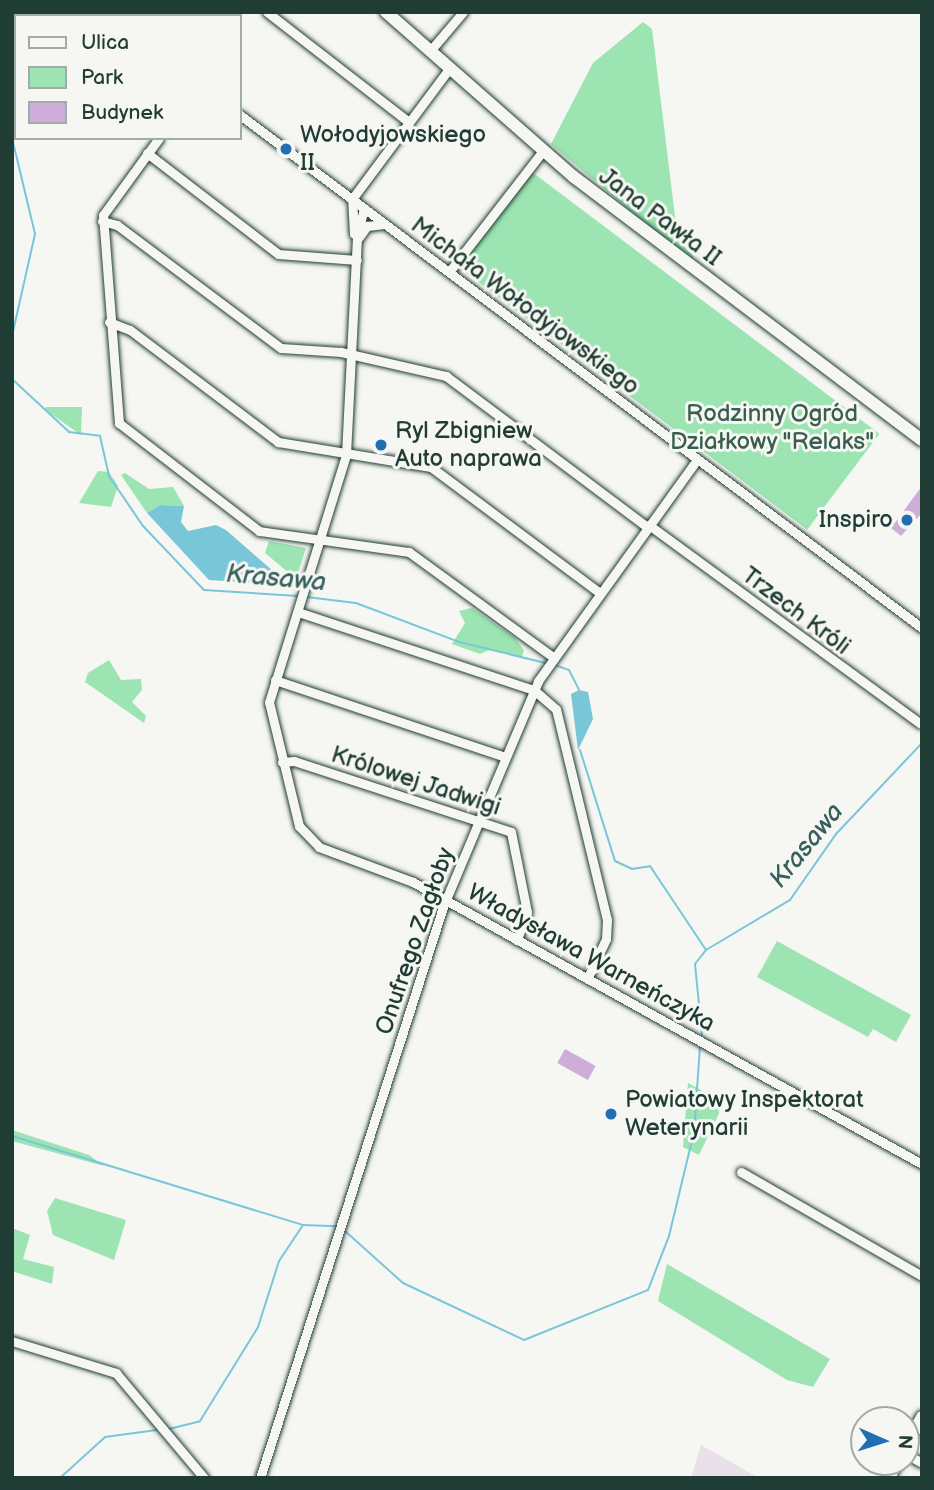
<!DOCTYPE html>
<html>
<head>
<meta charset="utf-8">
<style>
  body { margin:0 }
  #map { position:relative; width:934px; height:1490px; overflow:hidden; background:#f6f6f2; font-family:"Balsamiq Sans",sans-serif }
  div>[style] { position:absolute }
  .built>* { inset:0; background:#eae0ea }
  .green>* { inset:0; background:#9ce4b2; transform-origin:0 0 }
  .water>* { inset:0; background:#7ac6d9 }
  .stream>* { height:2px; margin:-1px; padding:0 1px; transform-origin:1px; border-radius:1px; background:#7ac6d9 }
  .building>* { inset:0; background:#ceaed9; transform-origin:0 0 }
  .roads { filter:drop-shadow(0 0 2px #1f3d34) drop-shadow(0 0 2px #1f3d34) }
  .street>* { height:9px; margin:-4.5px; padding:0 4.5px; transform-origin:4.5px; border-radius:4.5px; background:#f6f6f2 }
  .secondary>* { height:12px; margin:-6px; padding:0 6px; transform-origin:6px; border-radius:6px; background:#f6f6f2 }
  .dots>* { width:19px; height:19px; translate:-50% -50%; box-sizing:border-box; border:4px solid #f6f6f2; border-radius:50% }
  span { translate:-50% -50%; white-space:nowrap; text-align:center; line-height:1.15; -webkit-text-stroke:6px #f6f6f2; paint-order:stroke }
  .poi-label { font-size:24px; color:#1f3d34 }
  .left { translate:0 -50%; text-align:left }
  .right { translate:-100% -50%; text-align:right }
  .street-label { font-size:24px; color:#1f3d34 }
  .park-label { font-size:24px; color:#385e4d }
  .water-label { font-size:26px; color:#365f5d; font-style:italic }
  .frame { position:absolute; inset:0; border:14px solid #1f3d34; pointer-events:none }
  .legend { position:absolute; left:14px; top:14px; width:228px; height:126px; box-sizing:border-box; background:#f6f6f2; border:2px solid #a0aca6; margin:0; padding:9px 12px; list-style:none; font-size:21px; color:#1f3d34 }
  .legend li { display:flex; align-items:center; gap:14px; height:35px }
  .legend b { width:35px; border:2px solid #a0aca6 }
  .north { position:absolute; left:850px; top:1406px; width:70px; height:70px; box-sizing:border-box; background:#f6f6f2; border:2px solid #a0aca6; border-radius:50%; rotate:93deg; font-size:19px; font-weight:700; line-height:28px; text-align:center; color:#1f3d34 }
  .north::after { content:''; display:block; margin:auto; width:24px; height:32px; background:#1f6fb2; clip-path:polygon(50% 0,100% 100%,50% 72%,0 100%) }
</style>
</head>
<body>
<div id="map">
  <div class="built">
    <div style="clip-path:polygon(701px 1445px,759px 1478px,691px 1478px)"></div>
  </div>
  <div class="green">
    <div style="clip-path:polygon(643px 22px,652px 29px,678px 241px,692px 254px,695px 265px,551px 144px,593px 63px)"></div>
    <div style="left:532px;top:172px;width:435px;height:120px;rotate:37deg"></div>
    <div style="clip-path:polygon(82px 407px,81px 435px,44px 409px,46px 407px)"></div>
    <div style="clip-path:polygon(98px 471px,109px 472px,118px 486px,111px 507px,79px 503px)"></div>
    <div style="clip-path:polygon(125px 473px,149px 489px,173px 487px,184px 506px,160px 505px,147px 513px,121px 475px)"></div>
    <div style="clip-path:polygon(269px 541px,306px 548px,296px 579px,265px 553px)"></div>
    <div style="clip-path:polygon(472px 608px,515px 638px,524px 650px,522px 657px,489px 650px,480px 654px,452px 644px,465px 623px,459px 611px)"></div>
    <div style="clip-path:polygon(109px 660px,121px 680px,141px 679px,142px 690px,132px 702px,146px 716px,144px 723px,85px 682px,88px 673px)"></div>
    <div style="clip-path:polygon(777px 941px,911px 1015px,896px 1042px,873px 1029px,868px 1037px,757px 977px)"></div>
    <div style="clip-path:polygon(688px 1083px,724px 1103px,699px 1155px,683px 1147px)"></div>
    <div style="clip-path:polygon(12px 1130px,89px 1155px,104px 1166px,12px 1141px)"></div>
    <div style="clip-path:polygon(55px 1198px,126px 1220px,114px 1260px,53px 1235px,47px 1211px)"></div>
    <div style="clip-path:polygon(12px 1228px,30px 1235px,23px 1259px,54px 1267px,52px 1284px,12px 1271px)"></div>
    <div style="clip-path:polygon(667px 1264px,830px 1359px,813px 1387px,787px 1380px,658px 1301px)"></div>
  </div>
  <div class="water">
    <div style="clip-path:polygon(160px 505px,184px 506px,181px 522px,188px 531px,216px 525px,226px 530px,289px 585px,209px 580px,147px 513px)"></div>
    <div style="clip-path:polygon(579px 690px,588px 692px,593px 719px,578px 750px,571px 694px)"></div>
  </div>
  <div class="stream">
    <div style="left:12px;top:138px;width:99px;rotate:76.5deg"></div>
    <div style="left:35px;top:234px;width:105px;rotate:102.7deg"></div>
    <div style="left:12px;top:379px;width:78px;rotate:42.9deg"></div>
    <div style="left:69px;top:432px;width:31px;rotate:7deg"></div>
    <div style="left:100px;top:436px;width:41px;rotate:77.3deg"></div>
    <div style="left:109px;top:476px;width:60px;rotate:55.8deg"></div>
    <div style="left:143px;top:526px;width:88px;rotate:46.4deg"></div>
    <div style="left:204px;top:590px;width:94px;rotate:3.7deg"></div>
    <div style="left:307px;top:597px;width:49px;rotate:7deg"></div>
    <div style="left:356px;top:603px;width:110px;rotate:20.7deg"></div>
    <div style="left:459px;top:642px;width:89px;rotate:13.6deg"></div>
    <div style="left:555px;top:665px;width:15px;rotate:20deg"></div>
    <div style="left:569px;top:670px;width:22px;rotate:63deg"></div>
    <div style="left:580px;top:750px;width:116px;rotate:72.5deg"></div>
    <div style="left:615px;top:861px;width:19px;rotate:25deg"></div>
    <div style="left:632px;top:869px;width:18px;rotate:-9deg"></div>
    <div style="left:650px;top:866px;width:101px;rotate:56.3deg"></div>
    <div style="left:706px;top:950px;width:98px;rotate:-30.8deg"></div>
    <div style="left:790px;top:900px;width:80px;rotate:-55.1deg"></div>
    <div style="left:836px;top:834px;width:125px;rotate:-46.6deg"></div>
    <div style="left:702px;top:1035px;width:71px;rotate:-95.6deg"></div>
    <div style="left:695px;top:964px;width:18px;rotate:-52deg"></div>
    <div style="left:12px;top:1136px;width:304px;rotate:17deg"></div>
    <div style="left:345px;top:1231px;width:78px;rotate:41.9deg"></div>
    <div style="left:403px;top:1283px;width:134px;rotate:25.2deg"></div>
    <div style="left:524px;top:1340px;width:134px;rotate:-22deg"></div>
    <div style="left:648px;top:1290px;width:58px;rotate:-68.7deg"></div>
    <div style="left:669px;top:1236px;width:107px;rotate:-76.5deg"></div>
    <div style="left:694px;top:1132px;width:85px;rotate:-86deg"></div>
    <div style="left:169px;top:1429px;width:32px;rotate:-14deg"></div>
    <div style="left:200px;top:1421px;width:110px;rotate:-58.3deg"></div>
    <div style="left:258px;top:1327px;width:69px;rotate:-72.3deg"></div>
    <div style="left:279px;top:1261px;width:43px;rotate:-56.3deg"></div>
    <div style="left:303px;top:1225px;width:34px;rotate:2deg"></div>
    <div style="left:60px;top:1478px;width:61px;rotate:-42.3deg"></div>
    <div style="left:105px;top:1437px;width:52px;rotate:-7.7deg"></div>
  </div>
  <div class="building">
    <div style="clip-path:polygon(922px 486px,922px 513px,901px 536px,891px 528px)"></div>
    <div style="left:565px;top:1049px;width:35px;height:16px;rotate:29deg"></div>
  </div>
  <div class="roads">
    <div class="street">
      <div style="left:105px;top:12px;width:6px;rotate:39deg"></div>
      <div style="left:267px;top:12px;width:180px;rotate:37.8deg"></div>
      <div style="left:39px;top:16px;width:5px;rotate:-53deg"></div>
      <div style="left:430px;top:51px;width:51px;rotate:-49.8deg"></div>
      <div style="left:12px;top:53px;width:6px;rotate:-51deg"></div>
      <div style="left:240px;top:115px;width:853px;rotate:36.95deg"></div>
      <div style="left:159px;top:138px;width:95px;rotate:126deg"></div>
      <div style="left:103px;top:215px;width:209px;rotate:85.6deg"></div>
      <div style="left:119px;top:423px;width:177px;rotate:37.6deg"></div>
      <div style="left:259px;top:531px;width:151px;rotate:8deg"></div>
      <div style="left:409px;top:552px;width:178px;rotate:36.1deg"></div>
      <div style="left:147px;top:153px;width:165px;rotate:37.6deg"></div>
      <div style="left:278px;top:254px;width:79px;rotate:4.3deg"></div>
      <div style="left:364px;top:208px;width:30px;rotate:104deg"></div>
      <div style="left:357px;top:237px;width:218px;rotate:92.9deg"></div>
      <div style="left:346px;top:455px;width:259px;rotate:107.3deg"></div>
      <div style="left:269px;top:702px;width:128px;rotate:76.4deg"></div>
      <div style="left:299px;top:826px;width:29px;rotate:46deg"></div>
      <div style="left:319px;top:847px;width:100px;rotate:20.4deg"></div>
      <div style="left:413px;top:882px;width:582px;rotate:28.99deg"></div>
      <div style="left:102px;top:221px;width:16px;rotate:15deg"></div>
      <div style="left:117px;top:225px;width:205px;rotate:36.9deg"></div>
      <div style="left:281px;top:348px;width:60px;rotate:3.8deg"></div>
      <div style="left:341px;top:352px;width:108px;rotate:12.9deg"></div>
      <div style="left:446px;top:376px;width:251px;rotate:36.9deg"></div>
      <div style="left:354px;top:234px;width:35px;rotate:-93deg"></div>
      <div style="left:352px;top:199px;width:162px;rotate:-53.3deg"></div>
      <div style="left:359px;top:237px;width:14px;rotate:-54deg"></div>
      <div style="left:367px;top:226px;width:17px;rotate:-7deg"></div>
      <div style="left:449px;top:272px;width:153px;rotate:-52.2deg"></div>
      <div style="left:109px;top:322px;width:22px;rotate:21deg"></div>
      <div style="left:130px;top:330px;width:186px;rotate:37.1deg"></div>
      <div style="left:278px;top:442px;width:155px;rotate:9.3deg"></div>
      <div style="left:431px;top:467px;width:211px;rotate:36.7deg"></div>
      <div style="left:649px;top:525px;width:336px;rotate:36.2deg"></div>
      <div style="left:298px;top:612px;width:249px;rotate:18.3deg"></div>
      <div style="left:534px;top:690px;width:29px;rotate:41deg"></div>
      <div style="left:556px;top:709px;width:217px;rotate:76.4deg"></div>
      <div style="left:607px;top:920px;width:19px;rotate:93deg"></div>
      <div style="left:606px;top:939px;width:44px;rotate:115.4deg"></div>
      <div style="left:275px;top:680px;width:243px;rotate:18.5deg"></div>
      <div style="left:282px;top:762px;width:12px;rotate:-5deg"></div>
      <div style="left:294px;top:761px;width:228px;rotate:18.1deg"></div>
      <div style="left:511px;top:832px;width:82px;rotate:78.7deg"></div>
      <div style="left:527px;top:912px;width:30px;rotate:110deg"></div>
      <div style="left:741px;top:1172px;width:209px;rotate:29.9deg"></div>
      <div style="left:12px;top:1341px;width:109px;rotate:17.1deg"></div>
      <div style="left:116px;top:1373px;width:137px;rotate:50deg"></div>
      <div style="left:906px;top:1454px;width:18px;rotate:29deg"></div>
      <div style="left:260px;top:1478px;width:603px;rotate:-72.23deg"></div>
      <div style="left:444px;top:904px;width:242px;rotate:-67.1deg"></div>
      <div style="left:538px;top:681px;width:272px;rotate:-54.3deg"></div>
    </div>
    <div class="secondary">
      <div style="left:386px;top:12px;width:250px;rotate:41.3deg"></div>
      <div style="left:574px;top:177px;width:436px;rotate:37.1deg"></div>
      <div style="left:906px;top:1446px;width:33px;rotate:-61deg"></div>
      <div style="left:889px;top:1478px;width:18px;rotate:-63deg"></div>
    </div>
  </div>
  <div class="dots">
    <div style="left:286px;top:149px;background:#1f6fb2"></div>
    <div style="left:381px;top:445px;background:#1f6fb2"></div>
    <div style="left:907px;top:520px;background:#1f6fb2"></div>
    <div style="left:611px;top:1114px;background:#1f6fb2"></div>
  </div>
  <div class="poi-label">
    <span class="left" style="left:300px;top:149px">Wołodyjowskiego<br>II</span>
    <span class="left" style="left:395px;top:445px">Ryl Zbigniew<br>Auto naprawa</span>
    <span class="right" style="left:893px;top:520px">Inspiro</span>
    <span class="left" style="left:625px;top:1114px">Powiatowy Inspektorat<br>Weterynarii</span>
  </div>
  <div class="street-label">
    <span style="left:660px;top:217px;rotate:37deg">Jana Pawła II</span>
    <span style="left:525px;top:306px;rotate:37deg">Michała Wołodyjowskiego</span>
    <span style="left:796px;top:611px;rotate:37deg">Trzech Króli</span>
    <span style="left:416px;top:781px;rotate:18deg">Królowej Jadwigi</span>
    <span style="left:415px;top:941px;rotate:-71deg">Onufrego Zagłoby</span>
    <span style="left:591px;top:958px;rotate:29deg">Władysława Warneńczyka</span>
  </div>
  <div class="park-label">
    <span style="left:772px;top:428px">Rodzinny Ogród<br>Działkowy "Relaks"</span>
  </div>
  <div class="water-label">
    <span style="left:276px;top:579px;rotate:5deg">Krasawa</span>
    <span style="left:807px;top:846px;rotate:-51deg">Krasawa</span>
  </div>
  <div class="frame"></div>
  <ul class="legend">
  <li><b style="height:9px;background:#f6f6f2"></b>Ulica</li>
  <li><b style="height:19px;background:#9ce4b2"></b>Park</li>
  <li><b style="height:19px;background:#ceaed9"></b>Budynek</li>
  </ul>
  <div class="north">N</div>
</div>
</body>
</html>
